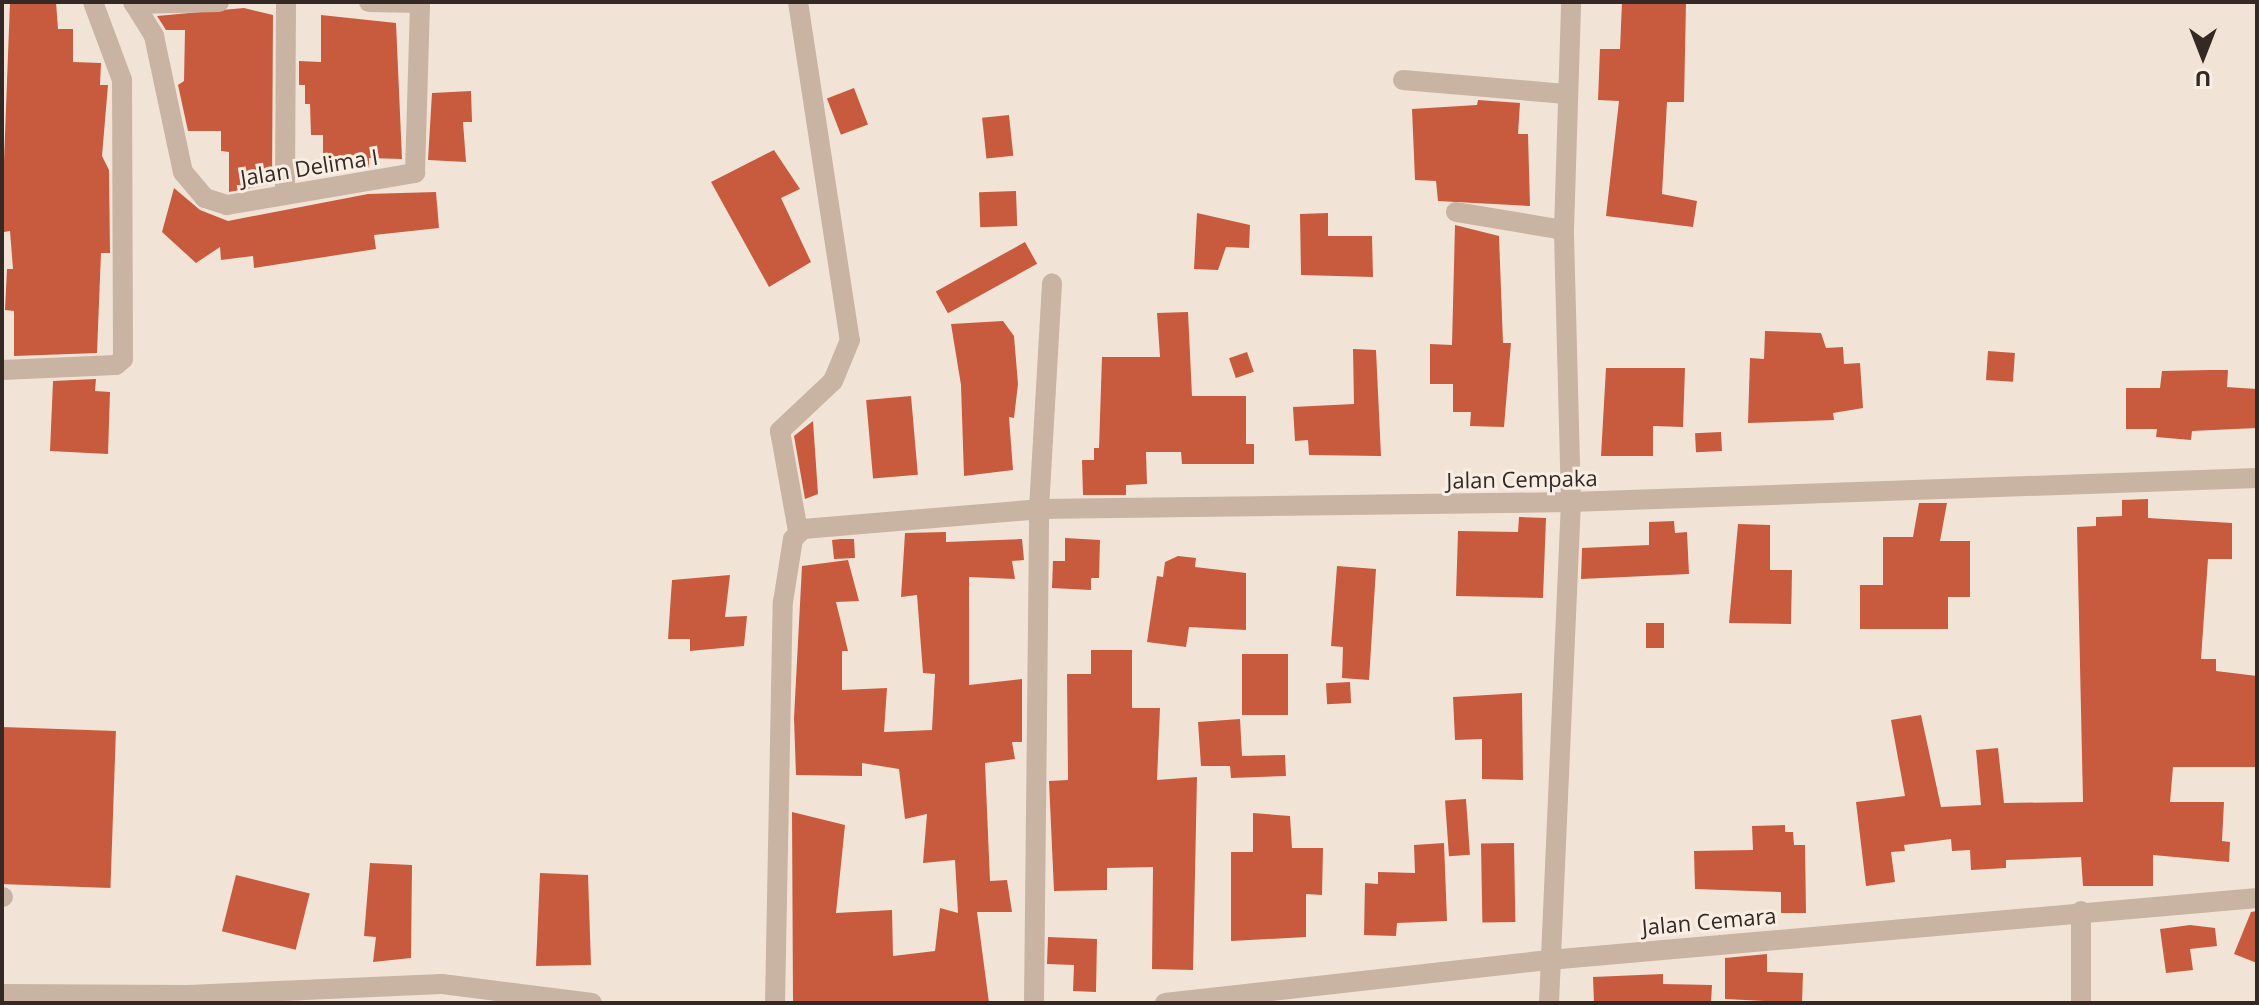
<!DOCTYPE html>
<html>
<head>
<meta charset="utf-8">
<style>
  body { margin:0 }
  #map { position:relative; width:2259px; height:1005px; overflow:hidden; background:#f1e4d7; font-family:"Open Sans",sans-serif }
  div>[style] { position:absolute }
  .building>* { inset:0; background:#c85a3e; transform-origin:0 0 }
  .street>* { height:20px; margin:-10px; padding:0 10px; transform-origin:10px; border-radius:10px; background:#c9b3a3 }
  span { translate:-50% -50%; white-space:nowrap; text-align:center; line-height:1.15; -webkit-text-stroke:6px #f9eee3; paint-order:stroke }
  .street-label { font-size:22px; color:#342925 }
  .frame { position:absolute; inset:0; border:4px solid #342925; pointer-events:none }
  .north { position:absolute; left:2163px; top:16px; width:80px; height:80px; -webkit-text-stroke:6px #f9eee3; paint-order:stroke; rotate:180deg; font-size:22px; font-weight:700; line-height:32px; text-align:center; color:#342925 }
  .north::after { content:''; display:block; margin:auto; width:28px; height:36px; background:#342925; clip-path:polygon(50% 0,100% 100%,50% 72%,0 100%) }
</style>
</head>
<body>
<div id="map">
  <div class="building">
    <div style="clip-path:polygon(10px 2px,56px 2px,58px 29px,73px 29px,73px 62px,101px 63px,100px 85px,108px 85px,102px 156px,109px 170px,110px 253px,101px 253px,97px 353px,14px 356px,14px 311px,5px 310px,7px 269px,13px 269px,10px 231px,4px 232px,2px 214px)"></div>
    <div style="clip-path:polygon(1622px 2px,1686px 2px,1684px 102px,1667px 102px,1662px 194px,1697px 201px,1693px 227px,1606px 216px,1619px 101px,1598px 100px,1600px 49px,1620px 49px)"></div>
    <div style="clip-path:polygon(244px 8px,273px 15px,272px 184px,229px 192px,229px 152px,221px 151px,221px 131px,188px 131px,178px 85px,184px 81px,185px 30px,166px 30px,157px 16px)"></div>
    <div style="clip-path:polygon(321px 15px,396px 23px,402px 159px,369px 158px,369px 168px,323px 175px,323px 135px,311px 135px,310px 104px,305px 104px,305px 85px,299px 85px,299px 61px,321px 62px)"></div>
    <div style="left:854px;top:88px;width:39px;height:29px;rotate:69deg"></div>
    <div style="clip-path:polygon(471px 91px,472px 122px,463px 122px,466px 162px,428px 160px,432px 93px)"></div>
    <div style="clip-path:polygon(1478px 100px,1520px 103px,1518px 134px,1528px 134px,1530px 206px,1438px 201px,1436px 181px,1415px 180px,1412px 109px,1477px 105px)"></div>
    <div style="left:1009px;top:115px;width:41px;height:27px;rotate:84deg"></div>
    <div style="clip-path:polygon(774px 150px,800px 189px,781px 198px,811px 262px,769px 287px,711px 182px)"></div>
    <div style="clip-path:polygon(174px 188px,200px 210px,228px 221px,368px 194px,436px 192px,439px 228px,374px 235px,376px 249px,254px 268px,253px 256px,221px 260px,220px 247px,196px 263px,162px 232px)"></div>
    <div style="left:1016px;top:191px;width:35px;height:37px;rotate:88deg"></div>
    <div style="clip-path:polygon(1197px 213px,1250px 225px,1249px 248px,1226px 247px,1218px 270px,1194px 269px)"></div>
    <div style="clip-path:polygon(1328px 213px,1328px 236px,1372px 236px,1373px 277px,1301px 275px,1300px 214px)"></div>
    <div style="clip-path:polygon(1455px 225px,1499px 236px,1503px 343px,1511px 343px,1504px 427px,1470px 426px,1471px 412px,1453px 412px,1453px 384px,1430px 384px,1430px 344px,1452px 345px)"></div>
    <div style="left:1025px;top:242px;width:25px;height:102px;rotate:61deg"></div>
    <div style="clip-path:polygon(1188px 312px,1192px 396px,1246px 396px,1246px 444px,1254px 444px,1254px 464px,1182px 464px,1181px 452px,1146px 452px,1147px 484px,1126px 485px,1126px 495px,1083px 495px,1082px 460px,1094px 460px,1094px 448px,1099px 448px,1102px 357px,1160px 357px,1157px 313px)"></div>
    <div style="clip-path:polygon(1003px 321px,1014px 336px,1018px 384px,1014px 418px,1009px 417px,1013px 470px,964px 476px,961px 385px,951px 324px)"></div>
    <div style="clip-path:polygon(1765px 331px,1821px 333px,1826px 348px,1843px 347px,1844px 364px,1860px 363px,1863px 408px,1833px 413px,1834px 420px,1748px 423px,1750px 358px,1764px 359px)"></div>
    <div style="clip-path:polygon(1353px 349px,1376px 350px,1381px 456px,1309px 455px,1308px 440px,1295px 441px,1293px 407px,1354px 404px)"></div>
    <div style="left:1988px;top:351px;width:27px;height:29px;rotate:4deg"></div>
    <div style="left:1247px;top:352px;width:21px;height:19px;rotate:71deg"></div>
    <div style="clip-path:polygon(1606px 368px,1685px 368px,1683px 427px,1653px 426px,1653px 456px,1601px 456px)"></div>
    <div style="clip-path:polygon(2209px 370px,2228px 370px,2227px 387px,2257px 389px,2257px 428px,2192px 431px,2191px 440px,2156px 437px,2157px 429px,2126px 429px,2126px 388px,2160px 388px,2162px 371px)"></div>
    <div style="clip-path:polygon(96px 379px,95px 391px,110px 392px,108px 454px,50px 451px,53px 381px)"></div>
    <div style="left:911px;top:396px;width:79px;height:45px;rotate:85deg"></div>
    <div style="clip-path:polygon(813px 421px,818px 494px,805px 499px,794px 436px)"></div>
    <div style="left:1721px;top:432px;width:19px;height:26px;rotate:87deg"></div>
    <div style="clip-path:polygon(2148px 499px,2148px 518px,2232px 523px,2232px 559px,2208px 559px,2201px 659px,2216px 659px,2216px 671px,2257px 676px,2257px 767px,2173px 767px,2170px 802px,2224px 802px,2222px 841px,2230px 842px,2229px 862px,2153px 855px,2153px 886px,2083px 886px,2081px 857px,2006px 860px,2006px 868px,1971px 870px,1970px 850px,1952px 851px,1951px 839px,1904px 845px,1905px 851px,1891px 852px,1895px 882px,1866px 886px,1856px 802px,1905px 796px,1891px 720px,1921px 715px,1941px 807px,1981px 805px,1976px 750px,1998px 748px,2004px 803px,2083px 802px,2077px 527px,2096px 526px,2096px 517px,2122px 516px,2122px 500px)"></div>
    <div style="clip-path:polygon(1919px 503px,1947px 503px,1940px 541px,1970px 541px,1970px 597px,1948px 597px,1948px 629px,1860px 629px,1860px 585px,1883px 585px,1883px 537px,1913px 537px)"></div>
    <div style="clip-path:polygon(1519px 517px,1546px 518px,1543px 598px,1456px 596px,1458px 531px,1518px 532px)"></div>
    <div style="clip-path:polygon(1674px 521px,1675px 533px,1687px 532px,1689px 574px,1581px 579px,1582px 548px,1649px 545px,1649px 522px)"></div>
    <div style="clip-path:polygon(1738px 524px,1770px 525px,1770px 570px,1792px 570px,1791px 624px,1729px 623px)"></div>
    <div style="clip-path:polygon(946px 532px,946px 542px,1022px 539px,1024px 560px,1012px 561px,1015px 579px,969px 577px,969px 685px,1022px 679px,1022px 742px,1012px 742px,1015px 759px,985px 763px,990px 881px,1007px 880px,1012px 912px,977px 912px,989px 1003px,793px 1003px,792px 812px,845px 825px,836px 913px,892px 910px,893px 956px,935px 951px,940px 908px,958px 913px,955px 860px,923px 863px,927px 814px,905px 819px,899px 769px,862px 763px,862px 776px,796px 775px,794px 718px,802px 566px,848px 560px,859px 601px,836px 602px,848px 651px,842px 651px,842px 690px,887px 688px,884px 732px,932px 730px,935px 674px,923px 673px,917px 595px,901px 597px,905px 533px)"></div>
    <div style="clip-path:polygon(1065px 538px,1100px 540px,1099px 578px,1091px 578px,1091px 590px,1052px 588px,1053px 561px,1065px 561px)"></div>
    <div style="clip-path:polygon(841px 539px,854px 539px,855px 558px,834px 559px,832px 540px)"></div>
    <div style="clip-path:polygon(1178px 556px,1196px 558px,1195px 567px,1246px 573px,1246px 630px,1189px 627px,1186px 647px,1147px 642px,1157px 576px,1163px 577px,1165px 562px)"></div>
    <div style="clip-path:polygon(1337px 566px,1376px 569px,1369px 680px,1342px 678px,1343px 647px,1331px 646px)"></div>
    <div style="clip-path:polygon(730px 575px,725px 617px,747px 616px,744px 646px,690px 651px,690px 639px,668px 639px,672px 580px)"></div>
    <div style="left:1646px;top:623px;width:18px;height:25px"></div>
    <div style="clip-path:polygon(1091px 650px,1132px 650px,1132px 708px,1160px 708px,1157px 780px,1197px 777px,1193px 970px,1152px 969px,1153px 867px,1107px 868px,1107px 890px,1054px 891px,1049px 781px,1068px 780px,1067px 674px,1091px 674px)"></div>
    <div style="left:1242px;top:654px;width:46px;height:61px"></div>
    <div style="left:1350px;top:682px;width:21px;height:24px;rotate:87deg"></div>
    <div style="clip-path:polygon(1522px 693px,1523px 780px,1482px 779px,1482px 739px,1455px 740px,1453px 697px)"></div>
    <div style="clip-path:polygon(1240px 719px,1242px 756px,1285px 755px,1286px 776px,1231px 778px,1230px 766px,1201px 766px,1198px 722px)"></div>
    <div style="left:2px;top:727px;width:114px;height:157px;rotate:2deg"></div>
    <div style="left:1466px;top:799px;width:56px;height:21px;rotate:86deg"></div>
    <div style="clip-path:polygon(1253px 813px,1290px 816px,1292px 848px,1323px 848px,1322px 895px,1306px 894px,1306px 937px,1231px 941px,1231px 852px,1253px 852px)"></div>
    <div style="clip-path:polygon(1785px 825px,1785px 832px,1793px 832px,1794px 845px,1805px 845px,1806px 913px,1781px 913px,1781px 892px,1695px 889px,1694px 851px,1753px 850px,1752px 826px)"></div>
    <div style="clip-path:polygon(1444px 843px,1447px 921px,1397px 923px,1396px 936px,1364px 935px,1365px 883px,1378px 884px,1378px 872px,1415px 873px,1414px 845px)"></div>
    <div style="left:1514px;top:843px;width:79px;height:33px;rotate:89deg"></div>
    <div style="clip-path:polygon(370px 863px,412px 865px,411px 958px,373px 962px,376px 937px,364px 936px)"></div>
    <div style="clip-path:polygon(540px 873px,588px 875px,591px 965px,536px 966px)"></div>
    <div style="left:236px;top:875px;width:76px;height:58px;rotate:14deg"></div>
    <div style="clip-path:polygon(2257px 911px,2257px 963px,2234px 954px,2251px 912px)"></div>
    <div style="clip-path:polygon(2190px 925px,2215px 928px,2217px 946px,2190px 949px,2193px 970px,2166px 973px,2160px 929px)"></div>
    <div style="clip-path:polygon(1048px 937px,1097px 939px,1096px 992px,1073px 991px,1074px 965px,1047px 964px)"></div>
    <div style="clip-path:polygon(1767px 954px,1767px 972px,1803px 973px,1802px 1003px,1725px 999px,1725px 958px)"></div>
    <div style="clip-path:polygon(1663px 974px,1663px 984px,1712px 985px,1711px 1003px,1594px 1003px,1593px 977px)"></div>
  </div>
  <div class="street">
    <div style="left:133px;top:2px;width:40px;rotate:58deg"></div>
    <div style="left:154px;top:36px;width:139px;rotate:78deg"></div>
    <div style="left:183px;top:172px;width:34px;rotate:50deg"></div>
    <div style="left:205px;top:198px;width:23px;rotate:18deg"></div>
    <div style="left:227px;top:205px;width:191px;rotate:-9.7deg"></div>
    <div style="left:415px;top:173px;width:171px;rotate:-88.3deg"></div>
    <div style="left:369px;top:2px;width:51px;rotate:1.1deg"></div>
    <div style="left:798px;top:2px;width:342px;rotate:81.3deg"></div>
    <div style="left:850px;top:340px;width:44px;rotate:112.5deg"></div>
    <div style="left:833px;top:381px;width:73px;rotate:136.7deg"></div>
    <div style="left:780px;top:431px;width:102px;rotate:79.8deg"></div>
    <div style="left:134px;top:4px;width:85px;rotate:-1.3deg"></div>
    <div style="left:1403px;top:80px;width:163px;rotate:4.9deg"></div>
    <div style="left:285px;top:193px;width:191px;rotate:-89.7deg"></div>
    <div style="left:1456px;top:212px;width:109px;rotate:9.5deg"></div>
    <div style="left:2px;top:370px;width:114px;rotate:-2.5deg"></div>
    <div style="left:116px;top:365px;width:9px;rotate:-41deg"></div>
    <div style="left:123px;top:359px;width:279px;rotate:-90.2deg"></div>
    <div style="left:122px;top:80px;width:83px;rotate:-110.4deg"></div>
    <div style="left:2px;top:897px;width:1px"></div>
    <div style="left:2px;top:994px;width:186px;rotate:0.3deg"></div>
    <div style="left:188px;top:995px;width:254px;rotate:-2.5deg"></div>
    <div style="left:442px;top:984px;width:151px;rotate:7.2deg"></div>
    <div style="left:775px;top:1003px;width:401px;rotate:-88.9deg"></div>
    <div style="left:783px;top:602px;width:64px;rotate:-81deg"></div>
    <div style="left:793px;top:539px;width:14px;rotate:-45deg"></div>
    <div style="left:803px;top:529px;width:237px;rotate:-4.8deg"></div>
    <div style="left:1039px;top:509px;width:532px;rotate:-0.75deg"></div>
    <div style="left:1571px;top:502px;width:686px;rotate:-2deg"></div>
    <div style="left:1034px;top:1003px;width:494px;rotate:-89.4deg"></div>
    <div style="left:1039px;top:509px;width:226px;rotate:-86.7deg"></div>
    <div style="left:1165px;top:1003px;width:386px;rotate:-6.4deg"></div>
    <div style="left:1549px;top:960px;width:711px;rotate:-5deg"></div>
    <div style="left:1549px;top:1003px;width:501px;rotate:-87.49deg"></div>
    <div style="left:1571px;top:502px;width:272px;rotate:-91.5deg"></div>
    <div style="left:1564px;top:230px;width:228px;rotate:-88.2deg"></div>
    <div style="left:2081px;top:1003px;width:92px;rotate:-90deg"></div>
  </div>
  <div class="street-label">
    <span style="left:309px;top:167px;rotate:-9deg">Jalan Delima I</span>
    <span style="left:1522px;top:479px;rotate:-1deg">Jalan Cempaka</span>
    <span style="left:1709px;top:921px;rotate:-5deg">Jalan Cemara</span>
  </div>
  <div class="frame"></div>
  <div class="north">U</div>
</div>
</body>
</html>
